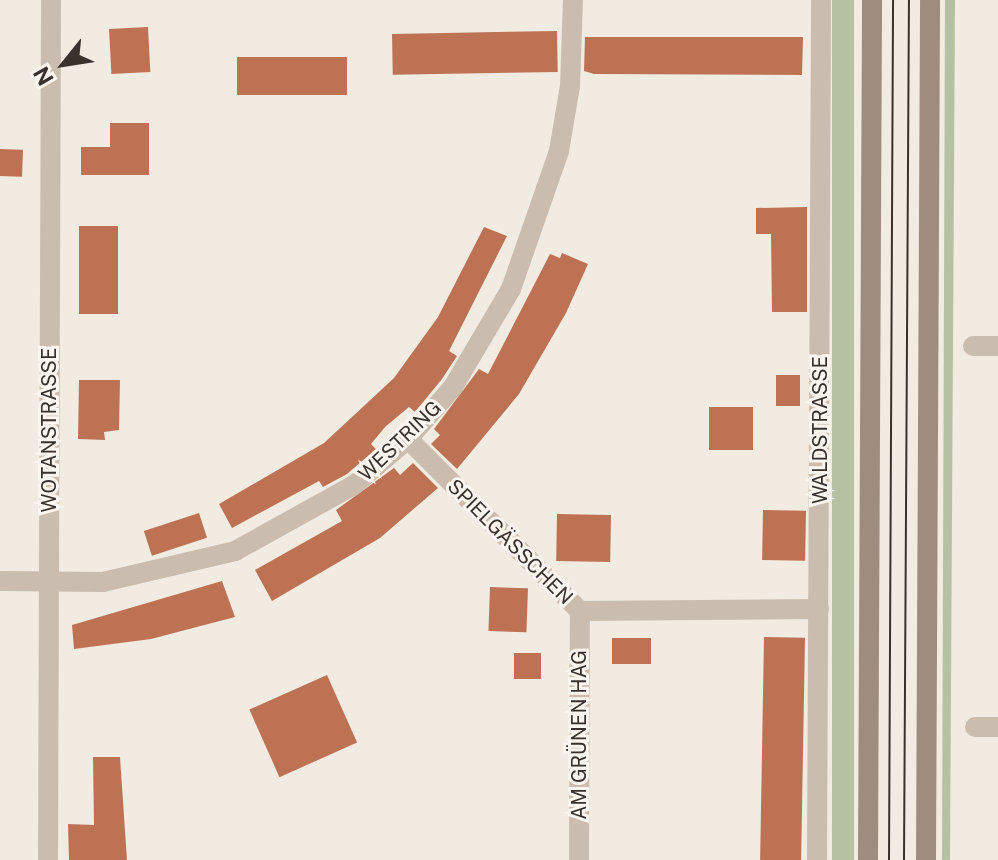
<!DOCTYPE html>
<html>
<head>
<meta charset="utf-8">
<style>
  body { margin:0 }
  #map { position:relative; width:998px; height:860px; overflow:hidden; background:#f2ebe2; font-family:"Public Sans",sans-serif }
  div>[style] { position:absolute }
  .green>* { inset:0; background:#b5c1a2; transform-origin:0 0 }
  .building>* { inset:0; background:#be7254; transform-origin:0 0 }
  .minor>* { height:20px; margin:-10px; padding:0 10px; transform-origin:10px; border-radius:10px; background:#cabcae }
  .secondary>* { height:20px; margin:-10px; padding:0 10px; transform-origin:10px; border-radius:10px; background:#9e8c7f }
  .tram>* { height:2px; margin:-1px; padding:0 1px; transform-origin:1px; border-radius:1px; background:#3a312c }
  span { translate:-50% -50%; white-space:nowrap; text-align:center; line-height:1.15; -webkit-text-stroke:6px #faf5ef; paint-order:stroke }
  .street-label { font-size:20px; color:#3a312c }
  .north { position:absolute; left:24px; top:24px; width:80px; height:80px; -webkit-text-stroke:6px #faf5ef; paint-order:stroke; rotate:240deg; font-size:22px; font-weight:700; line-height:32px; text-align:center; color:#3a312c }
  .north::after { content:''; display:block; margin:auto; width:28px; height:36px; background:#3a312c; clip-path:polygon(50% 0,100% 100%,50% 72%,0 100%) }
</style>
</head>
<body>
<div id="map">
  <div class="green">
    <div style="left:832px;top:0;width:22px;height:860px"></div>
    <div style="clip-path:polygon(945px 0,955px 0,950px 860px,942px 860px)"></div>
  </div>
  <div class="building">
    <div style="left:148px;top:27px;width:45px;height:39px;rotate:87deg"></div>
    <div style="left:557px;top:31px;width:41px;height:165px;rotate:89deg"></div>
    <div style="clip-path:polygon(585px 37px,803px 37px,802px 75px,594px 74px,584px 71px)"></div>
    <div style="left:237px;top:57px;width:110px;height:38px"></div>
    <div style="clip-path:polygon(110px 123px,149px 123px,149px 175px,81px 175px,81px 147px,110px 147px)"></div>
    <div style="left:0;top:149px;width:23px;height:27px;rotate:2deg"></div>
    <div style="clip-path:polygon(807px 207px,807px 312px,772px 312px,771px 234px,756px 234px,756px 208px)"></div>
    <div style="left:79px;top:226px;width:39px;height:88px"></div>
    <div style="clip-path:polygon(484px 227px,507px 236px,449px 351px,457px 356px,442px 379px,415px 412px,409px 407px,385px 427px,371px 444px,376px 449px,347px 474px,323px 487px,319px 481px,232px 528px,219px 504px,324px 443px,394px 378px,438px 317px)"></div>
    <div style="clip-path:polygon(562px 253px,588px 264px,566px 313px,519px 394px,457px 469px,431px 444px,440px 435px,434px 429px,479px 369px,488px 374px,550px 254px,560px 258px)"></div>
    <div style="left:776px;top:375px;width:24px;height:31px"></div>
    <div style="clip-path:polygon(79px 380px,120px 380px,119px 430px,104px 432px,105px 440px,78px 439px)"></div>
    <div style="left:709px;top:407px;width:44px;height:43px"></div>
    <div style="clip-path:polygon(413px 463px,438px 488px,380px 538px,272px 601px,255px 570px,342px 521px,336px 510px,394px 468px,400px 475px)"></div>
    <div style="left:763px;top:510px;width:43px;height:50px;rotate:1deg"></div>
    <div style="left:199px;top:513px;width:26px;height:58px;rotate:72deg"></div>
    <div style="left:557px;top:514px;width:54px;height:47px;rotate:1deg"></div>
    <div style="clip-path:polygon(222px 581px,235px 617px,151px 639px,74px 649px,72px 625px)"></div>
    <div style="left:490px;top:587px;width:38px;height:44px;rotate:2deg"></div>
    <div style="left:764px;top:637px;width:41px;height:223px;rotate:1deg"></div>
    <div style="left:612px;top:638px;width:39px;height:26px"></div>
    <div style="left:514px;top:653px;width:27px;height:26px"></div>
    <div style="left:327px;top:675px;width:74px;height:85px;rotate:66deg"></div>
    <div style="clip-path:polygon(93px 757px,120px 757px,127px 860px,69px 860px,68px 824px,94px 825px)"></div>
  </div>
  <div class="minor">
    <div style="left:973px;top:346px;width:25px"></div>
    <div style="left:408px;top:439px;width:243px;rotate:45deg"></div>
    <div style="left:580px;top:611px;width:239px;rotate:-0.5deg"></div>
    <div style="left:0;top:581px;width:103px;rotate:0.6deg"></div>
    <div style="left:103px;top:582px;width:136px;rotate:-13.2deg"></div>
    <div style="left:235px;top:551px;width:136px;rotate:-29deg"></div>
    <div style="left:354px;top:485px;width:71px;rotate:-40.4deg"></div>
    <div style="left:408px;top:439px;width:69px;rotate:-49.1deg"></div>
    <div style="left:453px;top:387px;width:114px;rotate:-59.4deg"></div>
    <div style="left:511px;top:289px;width:146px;rotate:-70.8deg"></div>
    <div style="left:559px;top:151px;width:66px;rotate:-80.4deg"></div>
    <div style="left:570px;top:86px;width:86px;rotate:-88deg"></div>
    <div style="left:975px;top:727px;width:23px"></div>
    <div style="left:48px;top:860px;width:860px;rotate:-89.8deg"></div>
    <div style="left:579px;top:860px;width:249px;rotate:-89.8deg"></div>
    <div style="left:817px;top:860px;width:860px;rotate:-89.73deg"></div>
  </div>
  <div class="secondary">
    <div style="left:868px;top:860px;width:860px;rotate:-89.73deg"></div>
    <div style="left:926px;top:860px;width:860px;rotate:-89.73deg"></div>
  </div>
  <div class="tram">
    <div style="left:889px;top:860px;width:860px;rotate:-89.73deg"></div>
    <div style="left:904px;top:860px;width:860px;rotate:-89.67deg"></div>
  </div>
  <div class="street-label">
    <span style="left:49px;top:430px;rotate:-90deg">WOTANSTRASSE</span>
    <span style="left:820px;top:430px;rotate:-90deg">WALDSTRASSE</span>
    <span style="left:400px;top:441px;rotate:-44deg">WESTRING</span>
    <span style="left:510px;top:542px;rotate:45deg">SPIELGÄSSCHEN</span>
    <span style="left:579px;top:735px;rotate:-90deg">AM GRÜNEN HAG</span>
  </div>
  <div class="north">N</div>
</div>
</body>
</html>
